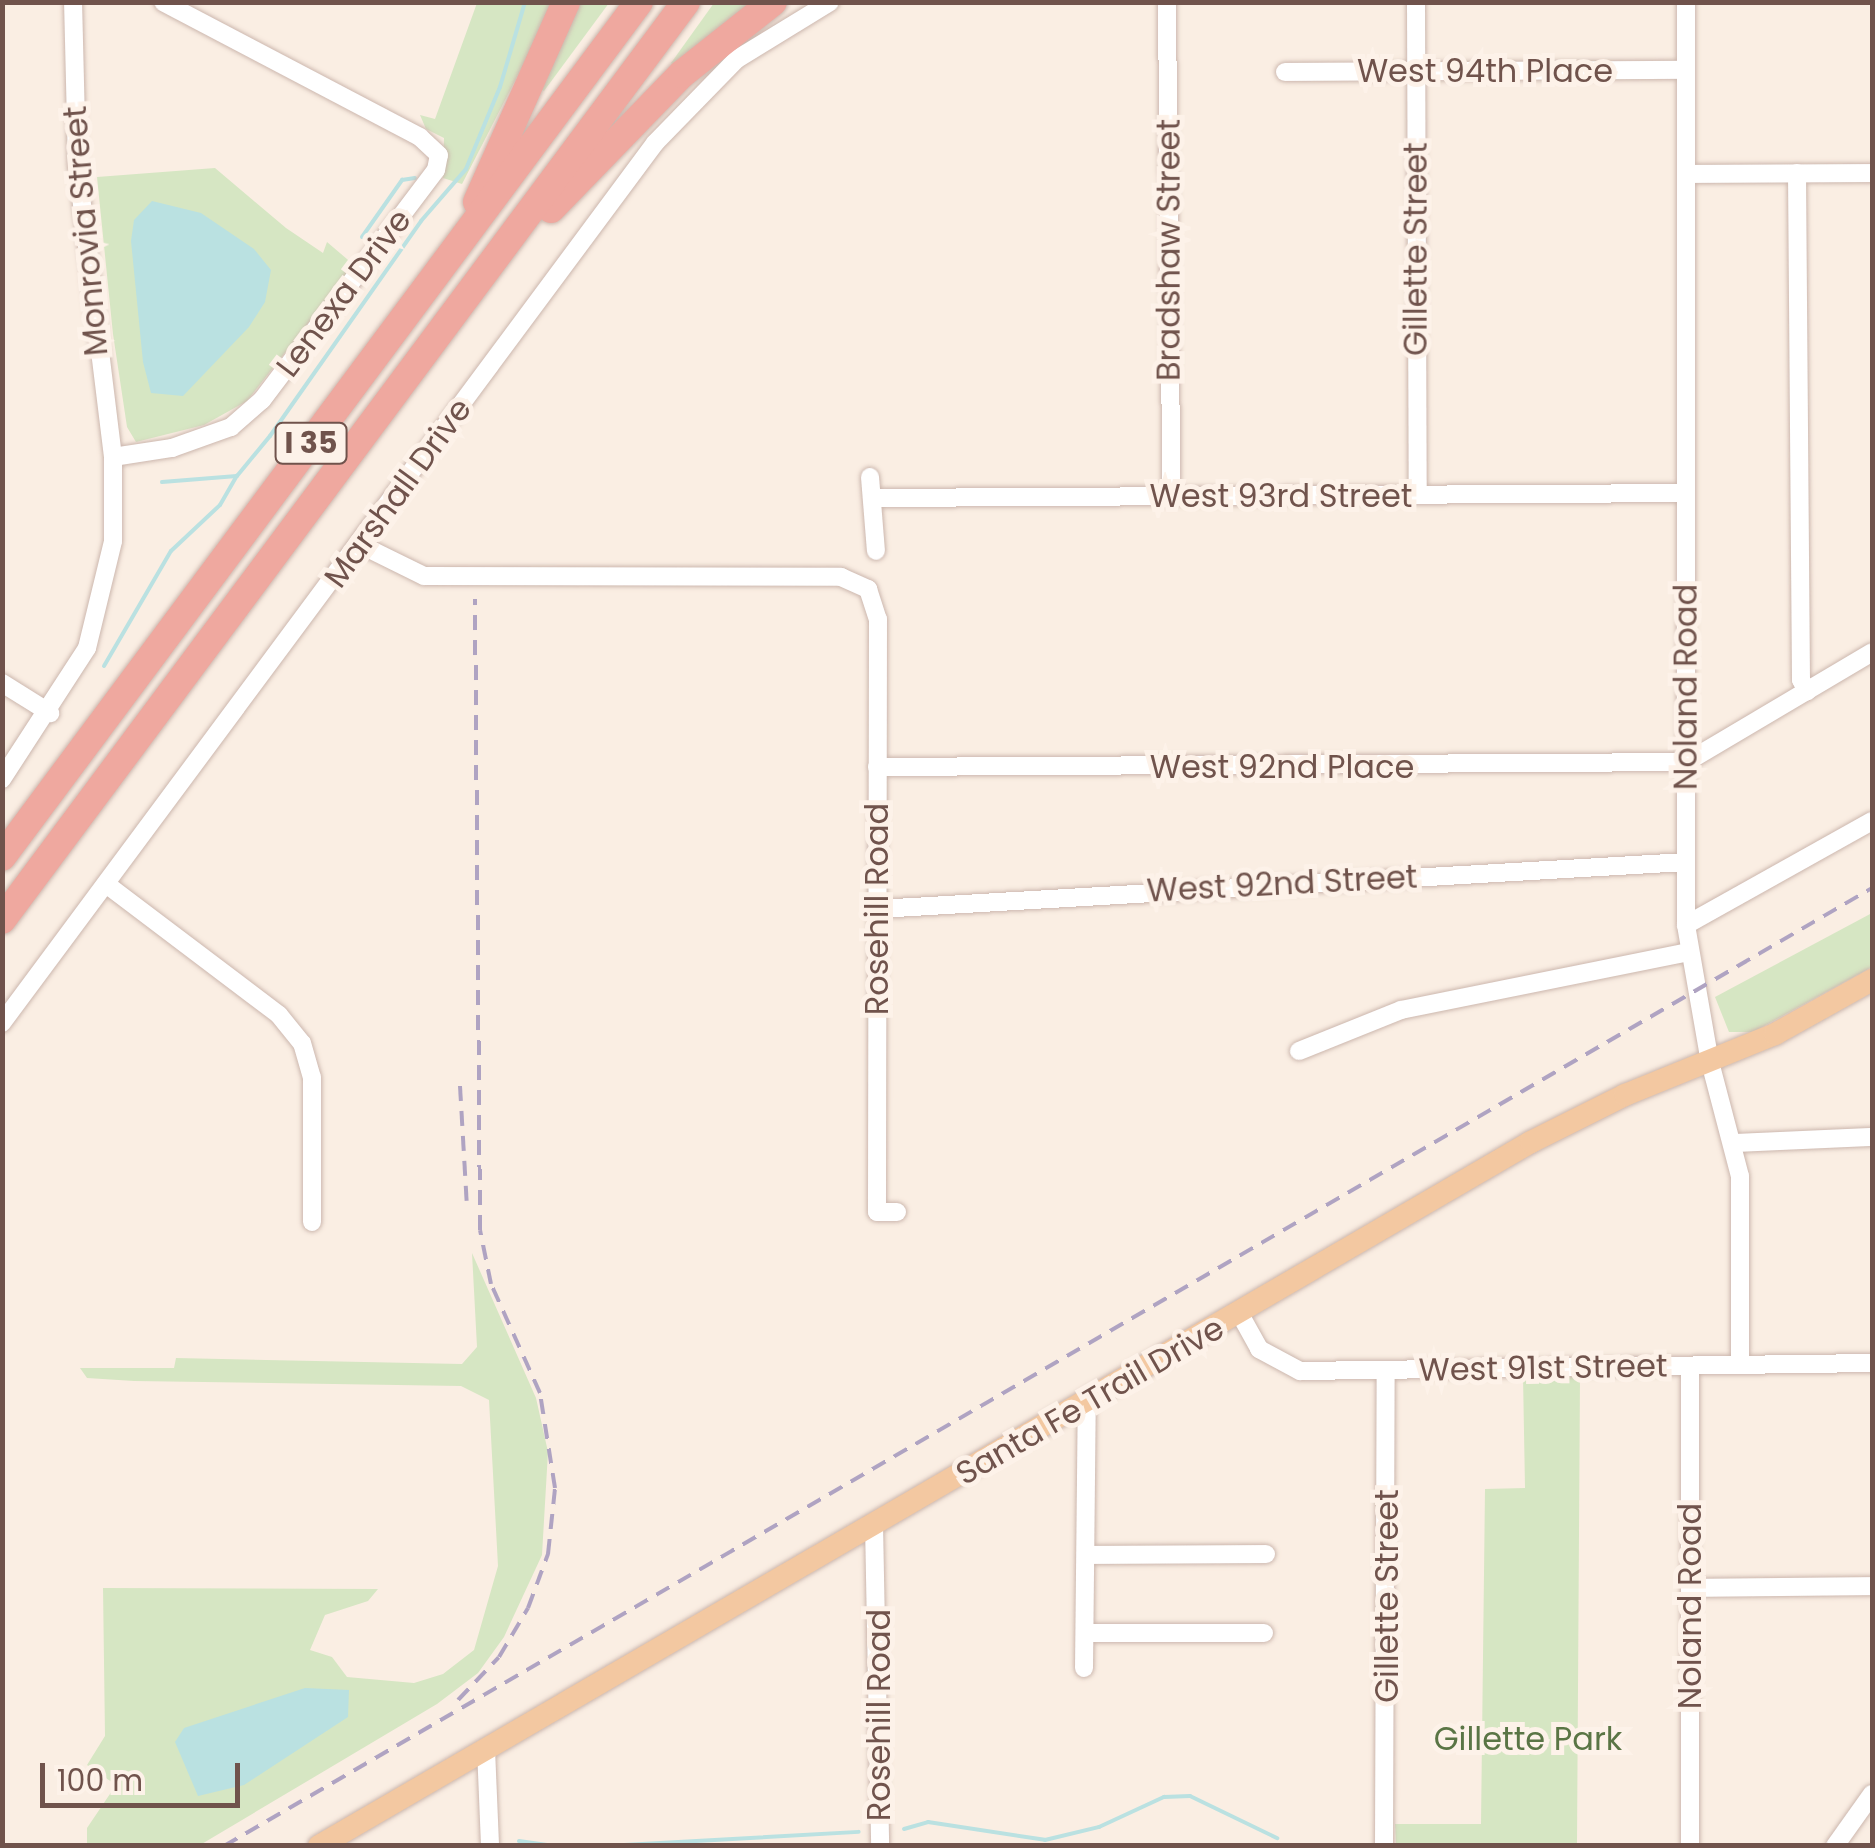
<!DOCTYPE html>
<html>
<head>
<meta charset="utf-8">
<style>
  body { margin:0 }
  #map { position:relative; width:1875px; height:1848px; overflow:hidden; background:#faeee3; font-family:Poppins,sans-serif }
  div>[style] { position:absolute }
  .green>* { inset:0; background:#d6e6c3 }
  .water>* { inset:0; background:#bae1e1 }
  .stream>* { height:4px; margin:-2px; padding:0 2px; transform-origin:2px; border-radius:2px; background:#bae1e1 }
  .roads { filter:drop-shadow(0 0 2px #ccb7ae) drop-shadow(0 0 2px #ccb7ae) }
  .minor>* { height:18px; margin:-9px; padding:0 9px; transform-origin:9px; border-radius:9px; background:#fff }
  .major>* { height:22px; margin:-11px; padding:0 11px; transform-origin:11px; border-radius:11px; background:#f3c8a1 }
  .highway>* { height:28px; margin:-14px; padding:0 14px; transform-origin:14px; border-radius:14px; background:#efa89f }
  .rail>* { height:4px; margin-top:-2px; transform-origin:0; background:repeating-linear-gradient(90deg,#afa3c2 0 15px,transparent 0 25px) }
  span { translate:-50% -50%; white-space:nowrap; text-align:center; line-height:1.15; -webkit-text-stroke:10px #fdf2e9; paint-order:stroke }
  .shield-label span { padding:2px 8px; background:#fdf2e9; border:2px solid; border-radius:8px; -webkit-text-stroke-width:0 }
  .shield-label { font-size:30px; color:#70534c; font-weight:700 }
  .street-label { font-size:32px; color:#70534c }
  .park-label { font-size:32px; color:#5a7545 }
  .frame { position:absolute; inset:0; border:5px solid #70534c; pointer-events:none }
  .scale { position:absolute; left:40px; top:1763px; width:200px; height:45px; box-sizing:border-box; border:5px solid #70534c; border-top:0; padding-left:12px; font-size:30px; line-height:35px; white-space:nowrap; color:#70534c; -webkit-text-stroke:8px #fdf2e9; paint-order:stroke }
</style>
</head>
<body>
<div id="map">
  <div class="green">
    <div style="clip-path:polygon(477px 3px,555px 3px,462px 184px,443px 178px,444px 138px,426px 129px,420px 115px,435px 119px)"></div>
    <div style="clip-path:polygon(576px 3px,609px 3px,544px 91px,538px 88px)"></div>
    <div style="clip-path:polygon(714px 3px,758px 3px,676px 67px,671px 63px)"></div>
    <div style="clip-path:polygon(215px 168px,286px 228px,323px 253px,327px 242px,354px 265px,247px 401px,204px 425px,136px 442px,127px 427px,113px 334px,97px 177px)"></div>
    <div style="clip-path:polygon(1872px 913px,1872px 967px,1753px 1032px,1729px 1032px,1715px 997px)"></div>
    <div style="clip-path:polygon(472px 1253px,536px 1398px,548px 1452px,542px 1555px,504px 1637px,478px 1673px,437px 1704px,200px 1845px,87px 1845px,87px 1828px,116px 1785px,87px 1765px,105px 1736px,103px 1588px,378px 1589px,368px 1601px,325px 1615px,310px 1650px,332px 1657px,347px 1677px,414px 1683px,443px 1674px,474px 1650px,498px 1566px,489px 1400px,461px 1386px,134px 1381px,87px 1378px,80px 1368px,174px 1368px,176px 1358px,462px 1364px,477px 1347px)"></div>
    <div style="clip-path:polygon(1523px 1376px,1580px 1377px,1577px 1845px,1396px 1845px,1395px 1824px,1481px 1824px,1485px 1489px,1525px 1488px)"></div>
  </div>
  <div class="water">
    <div style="clip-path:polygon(152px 201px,201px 213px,254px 249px,271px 270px,265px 302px,249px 327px,183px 396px,151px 393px,143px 362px,131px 241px,134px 220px)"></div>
    <div style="clip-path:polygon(305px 1688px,349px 1690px,348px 1717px,244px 1785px,198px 1796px,175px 1742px,184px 1728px)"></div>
  </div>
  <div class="stream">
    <div style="left:362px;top:237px;width:70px;rotate:-54.9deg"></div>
    <div style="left:402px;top:180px;width:13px;rotate:-9deg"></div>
    <div style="left:162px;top:482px;width:75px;rotate:-4.6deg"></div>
    <div style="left:237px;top:476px;width:52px;rotate:-50.5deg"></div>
    <div style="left:270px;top:436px;width:263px;rotate:-54.9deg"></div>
    <div style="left:421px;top:221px;width:69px;rotate:-49.1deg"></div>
    <div style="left:466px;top:169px;width:89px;rotate:-67.5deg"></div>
    <div style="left:500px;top:87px;width:89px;rotate:-73.6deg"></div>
    <div style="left:104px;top:666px;width:133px;rotate:-59.8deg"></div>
    <div style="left:171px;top:551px;width:67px;rotate:-43.2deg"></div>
    <div style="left:220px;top:505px;width:34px;rotate:-60deg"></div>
    <div style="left:904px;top:1829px;width:25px;rotate:-16deg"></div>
    <div style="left:928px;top:1822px;width:118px;rotate:8.7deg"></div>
    <div style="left:1045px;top:1840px;width:56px;rotate:-13.5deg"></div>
    <div style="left:1099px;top:1827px;width:72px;rotate:-24.8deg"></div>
    <div style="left:1164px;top:1797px;width:26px;rotate:-2deg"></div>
    <div style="left:1190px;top:1796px;width:97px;rotate:25.8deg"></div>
    <div style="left:519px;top:1841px;width:37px;rotate:8deg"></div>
    <div style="left:606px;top:1846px;width:253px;rotate:-3.2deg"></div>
  </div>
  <div class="roads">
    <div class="minor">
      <div style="left:1167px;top:2px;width:495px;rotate:89.5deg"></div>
      <div style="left:1416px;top:2px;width:493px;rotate:89.8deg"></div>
      <div style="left:1686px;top:2px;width:923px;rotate:90deg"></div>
      <div style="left:1686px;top:925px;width:139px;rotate:80.1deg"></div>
      <div style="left:1710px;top:1062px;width:118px;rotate:75.3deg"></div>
      <div style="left:1740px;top:1176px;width:189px;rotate:90deg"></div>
      <div style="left:1285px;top:72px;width:401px;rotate:-0.3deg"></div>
      <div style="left:1797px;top:173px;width:507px;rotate:89.55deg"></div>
      <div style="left:1801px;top:680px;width:13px;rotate:61deg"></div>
      <div style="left:1686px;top:174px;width:186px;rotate:-0.3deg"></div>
      <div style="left:113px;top:457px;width:60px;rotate:-8.7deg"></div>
      <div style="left:172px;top:448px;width:63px;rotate:-19.6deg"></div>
      <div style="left:231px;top:427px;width:41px;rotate:-41.1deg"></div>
      <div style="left:262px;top:400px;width:288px;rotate:-52.9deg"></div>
      <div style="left:436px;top:170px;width:15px;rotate:-79deg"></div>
      <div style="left:439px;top:155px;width:26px;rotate:-137deg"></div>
      <div style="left:420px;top:137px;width:290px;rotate:-152.3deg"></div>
      <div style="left:870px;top:477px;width:74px;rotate:85.4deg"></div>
      <div style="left:876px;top:498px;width:810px;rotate:-0.35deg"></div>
      <div style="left:361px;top:545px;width:70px;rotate:26.2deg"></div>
      <div style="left:424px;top:576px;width:417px;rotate:0.1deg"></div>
      <div style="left:841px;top:577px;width:30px;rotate:24deg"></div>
      <div style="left:868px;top:589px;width:32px;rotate:72deg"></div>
      <div style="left:878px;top:619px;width:593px;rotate:90.1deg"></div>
      <div style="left:877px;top:1212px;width:20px"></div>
      <div style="left:2px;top:683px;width:57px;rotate:32deg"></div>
      <div style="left:877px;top:767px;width:810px;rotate:-0.35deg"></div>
      <div style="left:1687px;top:762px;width:215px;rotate:-30.7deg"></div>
      <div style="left:2px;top:779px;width:156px;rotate:-57deg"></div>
      <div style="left:87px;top:648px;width:110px;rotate:-76.3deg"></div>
      <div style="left:113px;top:541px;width:84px;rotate:-90deg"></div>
      <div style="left:113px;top:457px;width:295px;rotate:-97deg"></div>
      <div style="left:77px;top:164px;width:162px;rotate:-91.4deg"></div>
      <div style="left:106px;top:884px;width:217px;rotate:37.1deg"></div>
      <div style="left:279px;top:1015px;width:36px;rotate:51deg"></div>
      <div style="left:302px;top:1043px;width:35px;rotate:74deg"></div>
      <div style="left:312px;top:1077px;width:145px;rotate:90deg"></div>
      <div style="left:878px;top:909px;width:809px;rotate:-3.33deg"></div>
      <div style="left:1686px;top:925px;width:213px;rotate:-29.2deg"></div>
      <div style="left:2px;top:1023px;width:1096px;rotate:-53.42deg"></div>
      <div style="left:655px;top:143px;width:117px;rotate:-45.7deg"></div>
      <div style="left:737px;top:59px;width:109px;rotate:-31.5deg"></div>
      <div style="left:1299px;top:1051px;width:110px;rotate:-21.9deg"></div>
      <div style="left:1401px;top:1010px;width:294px;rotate:-11.4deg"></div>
      <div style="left:1733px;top:1143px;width:139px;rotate:-2.5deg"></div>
      <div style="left:1241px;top:1316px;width:38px;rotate:61deg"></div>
      <div style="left:1259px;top:1349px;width:47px;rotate:28.2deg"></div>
      <div style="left:1300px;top:1371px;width:572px;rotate:-0.8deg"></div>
      <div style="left:874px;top:1524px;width:322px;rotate:88.9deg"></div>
      <div style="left:1086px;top:1555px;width:180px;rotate:-0.3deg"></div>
      <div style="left:1691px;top:1588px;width:181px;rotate:-0.6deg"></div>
      <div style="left:1087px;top:1633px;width:177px"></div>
      <div style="left:1084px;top:1668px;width:267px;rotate:-89.4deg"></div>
      <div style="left:486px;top:1749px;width:97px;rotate:87.6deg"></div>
      <div style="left:1384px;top:1846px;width:475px;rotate:-89.8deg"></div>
      <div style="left:1690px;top:1846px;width:480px;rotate:-90deg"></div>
      <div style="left:1835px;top:1846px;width:64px;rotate:-54.6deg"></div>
    </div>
    <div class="major">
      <div style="left:319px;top:1846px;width:1402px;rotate:-30.15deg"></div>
      <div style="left:1531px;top:1142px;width:105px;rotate:-26.6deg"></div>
      <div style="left:1625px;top:1095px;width:162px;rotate:-22.1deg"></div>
      <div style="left:1775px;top:1034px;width:111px;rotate:-29.1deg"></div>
    </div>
    <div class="highway">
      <div style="left:477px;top:202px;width:219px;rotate:-66deg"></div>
      <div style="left:551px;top:209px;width:188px;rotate:-45.9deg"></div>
      <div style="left:682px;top:74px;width:116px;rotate:-38.4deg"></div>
      <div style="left:2px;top:857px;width:1066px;rotate:-53.31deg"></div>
      <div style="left:2px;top:920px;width:1145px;rotate:-53.31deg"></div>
    </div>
  </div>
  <div class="rail">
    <div style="left:460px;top:1086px;width:122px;rotate:86.7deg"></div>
    <div style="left:458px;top:1700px;width:59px;rotate:-46.4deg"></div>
    <div style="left:499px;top:1657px;width:57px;rotate:-59.4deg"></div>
    <div style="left:528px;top:1608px;width:58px;rotate:-69.7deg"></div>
    <div style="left:548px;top:1554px;width:66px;rotate:-83.9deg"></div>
    <div style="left:555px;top:1488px;width:96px;rotate:-99deg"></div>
    <div style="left:540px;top:1393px;width:120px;rotate:-114.2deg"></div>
    <div style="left:491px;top:1284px;width:55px;rotate:-101.5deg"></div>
    <div style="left:480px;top:1230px;width:631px;rotate:-90.45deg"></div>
    <div style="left:224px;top:1846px;width:1906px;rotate:-30.17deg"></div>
  </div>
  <div class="shield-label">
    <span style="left:311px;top:443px">I 35</span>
  </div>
  <div class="street-label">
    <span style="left:1485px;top:71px">West 94th Place</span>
    <span style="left:86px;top:231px;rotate:-95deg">Monrovia Street</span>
    <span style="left:1416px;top:249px;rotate:-90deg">Gillette Street</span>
    <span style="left:1169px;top:250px;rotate:-90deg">Bradshaw Street</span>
    <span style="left:344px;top:293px;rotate:-53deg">Lenexa Drive</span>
    <span style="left:398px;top:493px;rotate:-54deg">Marshall Drive</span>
    <span style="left:1281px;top:496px">West 93rd Street</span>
    <span style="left:1686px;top:687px;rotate:-90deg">Noland Road</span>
    <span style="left:1282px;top:767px">West 92nd Place</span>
    <span style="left:1282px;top:884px;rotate:-3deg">West 92nd Street</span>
    <span style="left:877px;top:909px;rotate:-90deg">Rosehill Road</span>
    <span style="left:1543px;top:1368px;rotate:-1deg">West 91st Street</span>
    <span style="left:1090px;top:1401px;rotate:-30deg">Santa Fe Trail Drive</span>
    <span style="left:1387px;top:1596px;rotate:-90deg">Gillette Street</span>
    <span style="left:1690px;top:1606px;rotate:-90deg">Noland Road</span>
    <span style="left:879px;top:1715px;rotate:-90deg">Rosehill Road</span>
  </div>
  <div class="park-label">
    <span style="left:1528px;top:1739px">Gillette Park</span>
  </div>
  <div class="frame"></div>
  <div class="scale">100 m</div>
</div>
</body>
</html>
